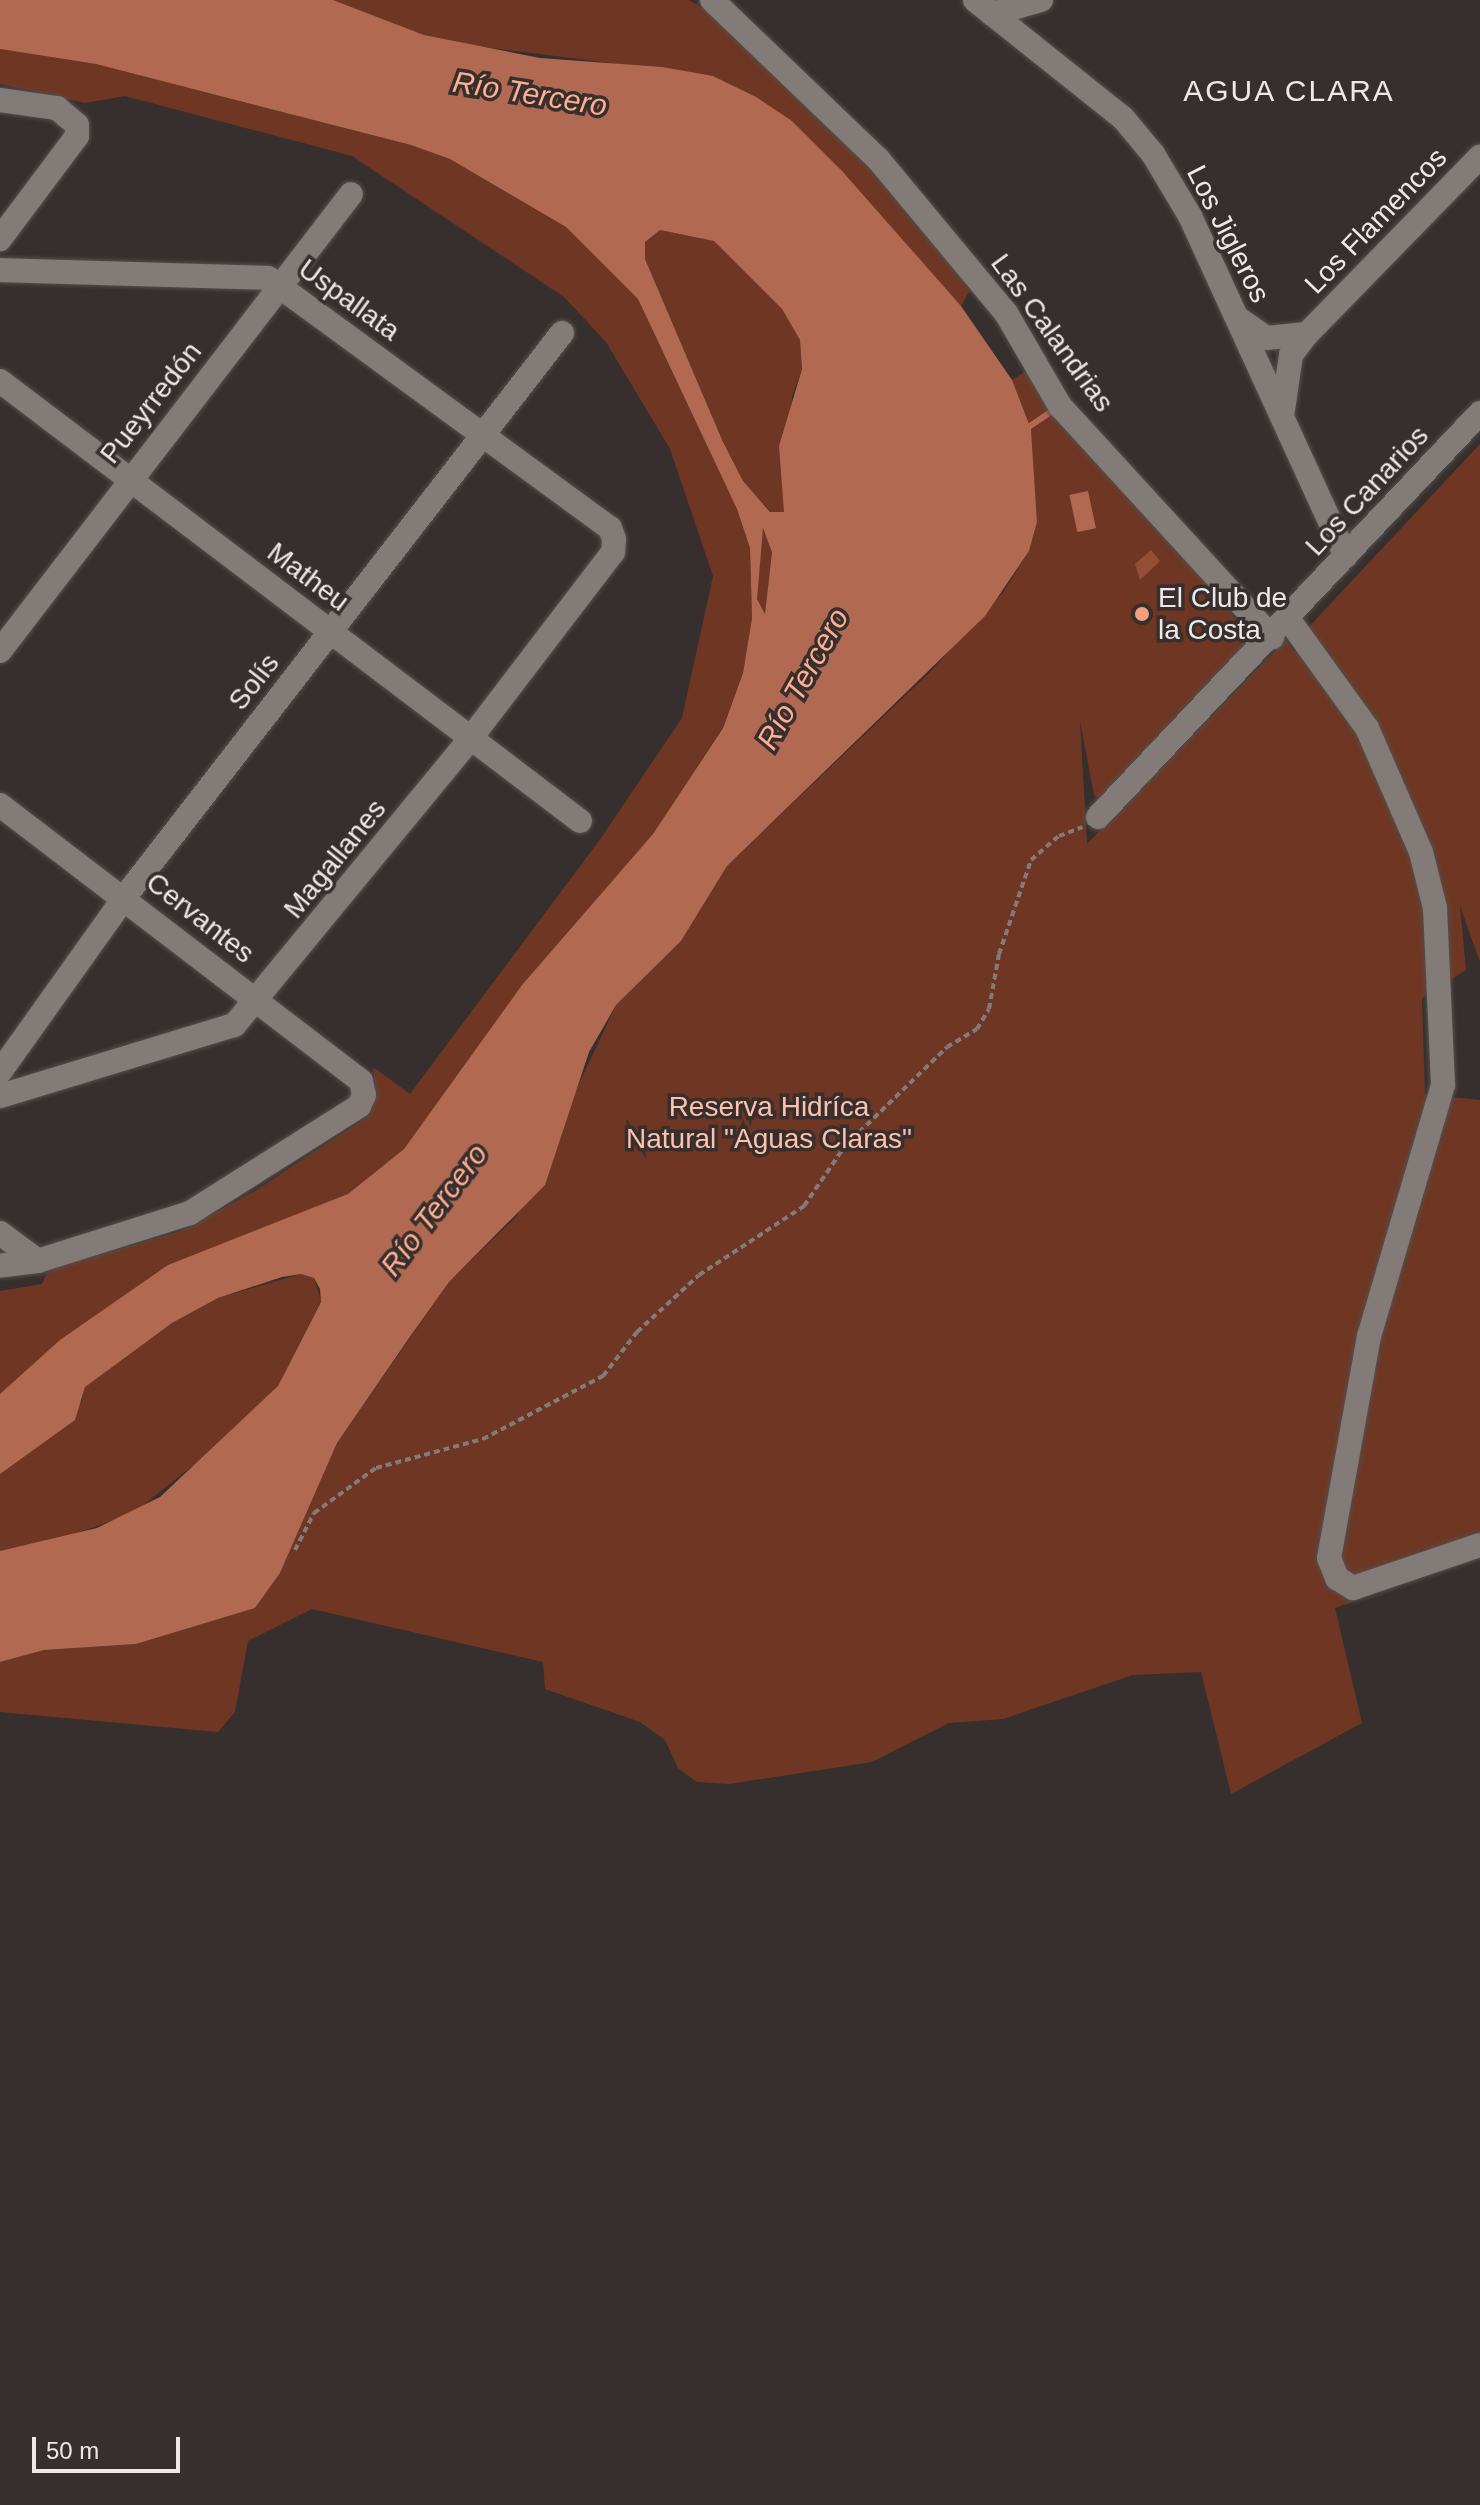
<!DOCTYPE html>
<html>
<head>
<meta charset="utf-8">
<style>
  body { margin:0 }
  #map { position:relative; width:1480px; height:2505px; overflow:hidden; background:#362f2d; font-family:Arial,sans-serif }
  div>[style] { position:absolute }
  .green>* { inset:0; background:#6f3723 }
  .water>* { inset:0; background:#b16a51; transform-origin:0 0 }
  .stream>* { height:6px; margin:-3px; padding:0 3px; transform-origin:3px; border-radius:3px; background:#b16a51 }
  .building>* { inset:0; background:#924e36 }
  .path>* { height:4px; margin-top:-2px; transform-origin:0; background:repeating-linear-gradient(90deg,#827b7a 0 6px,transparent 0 10px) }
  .roads { filter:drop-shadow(0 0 2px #534e4c) drop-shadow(0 0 2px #534e4c) }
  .minor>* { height:24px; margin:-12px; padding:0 12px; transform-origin:12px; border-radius:12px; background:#827b78 }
  .dots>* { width:22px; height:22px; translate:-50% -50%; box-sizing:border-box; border:4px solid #362f2d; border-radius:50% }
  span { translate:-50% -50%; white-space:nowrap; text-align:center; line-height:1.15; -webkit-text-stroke:7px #362f2d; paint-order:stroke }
  .street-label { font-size:28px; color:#eee9e8 }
  .poi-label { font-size:28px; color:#eee9e8 }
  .left { translate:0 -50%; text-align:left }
  .park-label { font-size:28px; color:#ffc1ab }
  .neighbourhood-label { font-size:30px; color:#eee9e8; letter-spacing:2px }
  .water-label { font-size:30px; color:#feae91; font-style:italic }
  .scale { position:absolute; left:32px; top:2437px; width:148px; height:36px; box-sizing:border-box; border:4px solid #eee9e8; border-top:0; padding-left:10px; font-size:24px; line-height:28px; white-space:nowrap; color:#eee9e8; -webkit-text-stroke:6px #362f2d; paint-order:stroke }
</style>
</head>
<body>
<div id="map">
  <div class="green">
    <div style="clip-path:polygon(333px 0,689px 0,721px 19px,880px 169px,970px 290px,961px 306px,792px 121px,713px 76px,476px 46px,424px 35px)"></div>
    <div style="clip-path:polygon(0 49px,96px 64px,411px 145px,450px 159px,566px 227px,638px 299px,737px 509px,750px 548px,752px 618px,743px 673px,723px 727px,653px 834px,522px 985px,404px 1149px,348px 1194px,287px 1221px,0 1394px,0 1291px,42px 1284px,48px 1270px,181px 1231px,255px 1191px,367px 1117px,376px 1098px,373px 1067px,410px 1094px,601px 838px,682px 718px,713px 576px,670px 449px,606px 342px,564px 297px,352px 156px,125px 96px,85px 103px,0 84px)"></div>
    <div style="clip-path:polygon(660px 230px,714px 241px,782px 309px,800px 340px,802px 369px,792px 396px,784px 512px,771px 512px,743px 481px,723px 442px,645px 259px,645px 242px)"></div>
    <div style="clip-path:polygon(1029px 369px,1252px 639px,1101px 802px,1094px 795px,1080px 721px,1087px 844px,1286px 640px,1294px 652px,1305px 631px,1480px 444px,1480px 962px,1460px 906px,1466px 970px,1422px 998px,1425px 1094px,1480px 1100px,1480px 1533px,1360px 1574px,1364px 1598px,1335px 1608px,1362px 1723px,1231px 1794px,1201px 1672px,1133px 1675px,1003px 1719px,949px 1723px,872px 1762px,729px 1784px,697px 1782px,678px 1768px,665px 1740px,640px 1722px,545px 1689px,543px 1662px,312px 1609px,248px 1641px,235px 1712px,218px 1732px,0 1712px,0 1662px,44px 1650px,136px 1644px,255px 1608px,280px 1573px,337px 1443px,449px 1282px,517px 1216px,616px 1005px,681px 941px,727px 866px,930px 672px,1004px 591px,1029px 551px,1037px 522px,1031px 429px,1012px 380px)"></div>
    <div style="clip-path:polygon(764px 527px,772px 552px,765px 615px,757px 599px,756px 553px)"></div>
    <div style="clip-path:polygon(301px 1274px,314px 1278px,321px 1301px,278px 1386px,233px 1434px,132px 1514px,53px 1541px,0 1551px,0 1474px,82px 1401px,84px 1387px,172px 1323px,218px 1298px)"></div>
  </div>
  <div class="water">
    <div style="clip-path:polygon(evenodd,0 0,333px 0,424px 35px,540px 58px,662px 67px,713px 76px,756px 97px,792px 121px,842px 171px,961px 306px,1012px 380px,1031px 429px,1037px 522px,1029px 551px,985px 616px,727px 866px,681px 941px,616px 1005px,589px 1052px,545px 1185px,449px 1282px,407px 1341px,337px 1443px,280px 1573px,255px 1608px,136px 1644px,44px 1650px,0 1662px,0 1551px,97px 1528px,160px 1497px,278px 1386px,321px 1302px,320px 1289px,314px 1278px,301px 1274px,282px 1277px,218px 1298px,172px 1323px,85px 1387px,75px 1420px,0 1474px,0 1394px,60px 1340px,168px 1265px,348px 1194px,404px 1149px,522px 985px,653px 834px,723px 728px,743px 673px,752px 618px,750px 548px,737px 509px,638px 299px,566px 227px,450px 159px,411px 145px,96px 64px,0 49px,0 0,660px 230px,714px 241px,782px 309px,800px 340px,802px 369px,779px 446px,784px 512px,770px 512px,743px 481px,723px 442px,645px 259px,645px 242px,660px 230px,0 0,763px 528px,772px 552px,765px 614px,757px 599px,763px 528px)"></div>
    <div style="left:1088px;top:491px;width:38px;height:19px;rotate:78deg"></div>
  </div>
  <div class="stream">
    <div style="left:1030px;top:426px;width:29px;rotate:-34deg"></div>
  </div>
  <div class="building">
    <div style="clip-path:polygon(1151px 550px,1160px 561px,1140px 580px,1135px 564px)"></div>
  </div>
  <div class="path">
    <div style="left:295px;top:1550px;width:42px;rotate:-62.8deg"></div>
    <div style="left:314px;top:1513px;width:77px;rotate:-36deg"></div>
    <div style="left:376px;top:1468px;width:111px;rotate:-15.2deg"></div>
    <div style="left:483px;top:1439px;width:136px;rotate:-27.7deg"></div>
    <div style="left:603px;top:1376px;width:56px;rotate:-52.3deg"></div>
    <div style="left:637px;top:1332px;width:84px;rotate:-42.6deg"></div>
    <div style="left:699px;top:1275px;width:126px;rotate:-33.3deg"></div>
    <div style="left:804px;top:1206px;width:73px;rotate:-55.7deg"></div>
    <div style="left:845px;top:1146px;width:142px;rotate:-44.1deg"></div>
    <div style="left:947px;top:1047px;width:35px;rotate:-31deg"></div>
    <div style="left:977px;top:1029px;width:23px;rotate:-59deg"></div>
    <div style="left:989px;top:1009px;width:56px;rotate:-79.7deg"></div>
    <div style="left:999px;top:954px;width:99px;rotate:-71.2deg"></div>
    <div style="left:1031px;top:860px;width:37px;rotate:-41deg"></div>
    <div style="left:1059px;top:836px;width:25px;rotate:-21deg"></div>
  </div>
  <div class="roads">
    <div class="minor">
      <div style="left:712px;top:0;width:230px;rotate:43.8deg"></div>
      <div style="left:878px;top:159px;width:200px;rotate:50.3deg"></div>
      <div style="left:1006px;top:313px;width:108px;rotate:59.9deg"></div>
      <div style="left:1060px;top:406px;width:314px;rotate:47.5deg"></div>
      <div style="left:975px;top:0;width:189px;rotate:38.6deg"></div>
      <div style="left:1123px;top:118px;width:47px;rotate:50.2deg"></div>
      <div style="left:1153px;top:154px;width:72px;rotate:59.2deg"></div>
      <div style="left:1190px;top:216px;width:374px;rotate:65.4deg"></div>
      <div style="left:992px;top:14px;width:51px;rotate:-15.9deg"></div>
      <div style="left:0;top:100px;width:58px;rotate:8deg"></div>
      <div style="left:57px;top:108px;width:26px;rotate:40deg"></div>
      <div style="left:77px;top:125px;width:11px;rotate:90deg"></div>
      <div style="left:77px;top:136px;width:129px;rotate:126.8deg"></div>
      <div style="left:0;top:270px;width:268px;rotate:1.7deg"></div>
      <div style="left:268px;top:278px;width:424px;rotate:36.2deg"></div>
      <div style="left:610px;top:528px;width:12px;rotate:70deg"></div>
      <div style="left:614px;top:539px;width:13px;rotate:94deg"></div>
      <div style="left:613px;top:552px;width:234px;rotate:127.4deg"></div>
      <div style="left:471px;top:738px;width:372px;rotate:129.5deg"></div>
      <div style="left:234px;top:1025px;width:245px;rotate:163.1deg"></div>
      <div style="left:1239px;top:319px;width:33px;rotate:35deg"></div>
      <div style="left:1266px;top:338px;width:41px;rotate:-5.6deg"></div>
      <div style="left:0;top:381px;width:728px;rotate:37.18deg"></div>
      <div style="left:1283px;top:410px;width:56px;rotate:-81.7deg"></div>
      <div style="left:1291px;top:355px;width:26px;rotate:-53deg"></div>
      <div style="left:1307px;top:334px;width:248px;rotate:-45.7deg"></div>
      <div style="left:1289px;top:620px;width:133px;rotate:54.2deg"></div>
      <div style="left:1367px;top:728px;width:135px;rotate:66.5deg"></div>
      <div style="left:1421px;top:852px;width:58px;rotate:76deg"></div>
      <div style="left:1435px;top:908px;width:177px;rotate:87.4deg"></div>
      <div style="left:1443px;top:1085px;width:262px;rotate:106.4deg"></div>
      <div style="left:1369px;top:1336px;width:226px;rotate:100.2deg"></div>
      <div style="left:1329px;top:1558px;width:22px;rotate:68deg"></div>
      <div style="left:1337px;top:1578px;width:19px;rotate:32deg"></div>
      <div style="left:1353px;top:1588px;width:134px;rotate:-18.7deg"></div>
      <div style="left:0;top:651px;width:576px;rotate:-52.47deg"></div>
      <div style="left:0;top:805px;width:454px;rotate:37.4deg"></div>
      <div style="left:361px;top:1081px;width:14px;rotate:78deg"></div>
      <div style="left:364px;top:1095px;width:12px;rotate:114deg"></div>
      <div style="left:359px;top:1106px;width:200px;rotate:147.7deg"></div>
      <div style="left:190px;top:1213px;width:159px;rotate:162.5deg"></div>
      <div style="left:38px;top:1261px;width:38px;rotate:173deg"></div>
      <div style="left:1098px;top:817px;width:556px;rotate:-46.6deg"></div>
      <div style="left:0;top:1072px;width:214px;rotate:-54.5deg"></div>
      <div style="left:124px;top:898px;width:715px;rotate:-52.22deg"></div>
      <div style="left:0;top:1233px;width:47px;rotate:36.4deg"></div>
    </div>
  </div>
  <div class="dots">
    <div style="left:1142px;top:614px;background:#f3a082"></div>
  </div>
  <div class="street-label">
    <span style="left:1376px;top:221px;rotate:-46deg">Los Flamencos</span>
    <span style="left:1228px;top:234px;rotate:63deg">Los Jigleros</span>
    <span style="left:349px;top:300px;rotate:36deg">Uspallata</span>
    <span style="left:1052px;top:333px;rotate:54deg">Las Calandrias</span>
    <span style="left:151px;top:403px;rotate:-52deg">Pueyrredón</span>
    <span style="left:1367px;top:491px;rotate:-47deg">Los Canarios</span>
    <span style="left:308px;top:577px;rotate:37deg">Matheu</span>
    <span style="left:254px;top:682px;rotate:-52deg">Solís</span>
    <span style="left:335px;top:859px;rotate:-51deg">Magallanes</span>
    <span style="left:200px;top:918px;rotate:38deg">Cervantes</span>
  </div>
  <div class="poi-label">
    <span class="left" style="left:1158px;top:614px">El Club de<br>la Costa</span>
  </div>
  <div class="park-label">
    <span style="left:769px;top:1123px">Reserva Hidríca<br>Natural "Aguas Claras"</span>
  </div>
  <div class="neighbourhood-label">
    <span style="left:1289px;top:91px">AGUA CLARA</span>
  </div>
  <div class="water-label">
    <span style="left:530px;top:94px;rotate:9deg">Río Tercero</span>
    <span style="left:803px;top:679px;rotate:-61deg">Río Tercero</span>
    <span style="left:434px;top:1210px;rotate:-53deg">Río Tercero</span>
  </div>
  <div class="scale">50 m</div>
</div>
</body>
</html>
